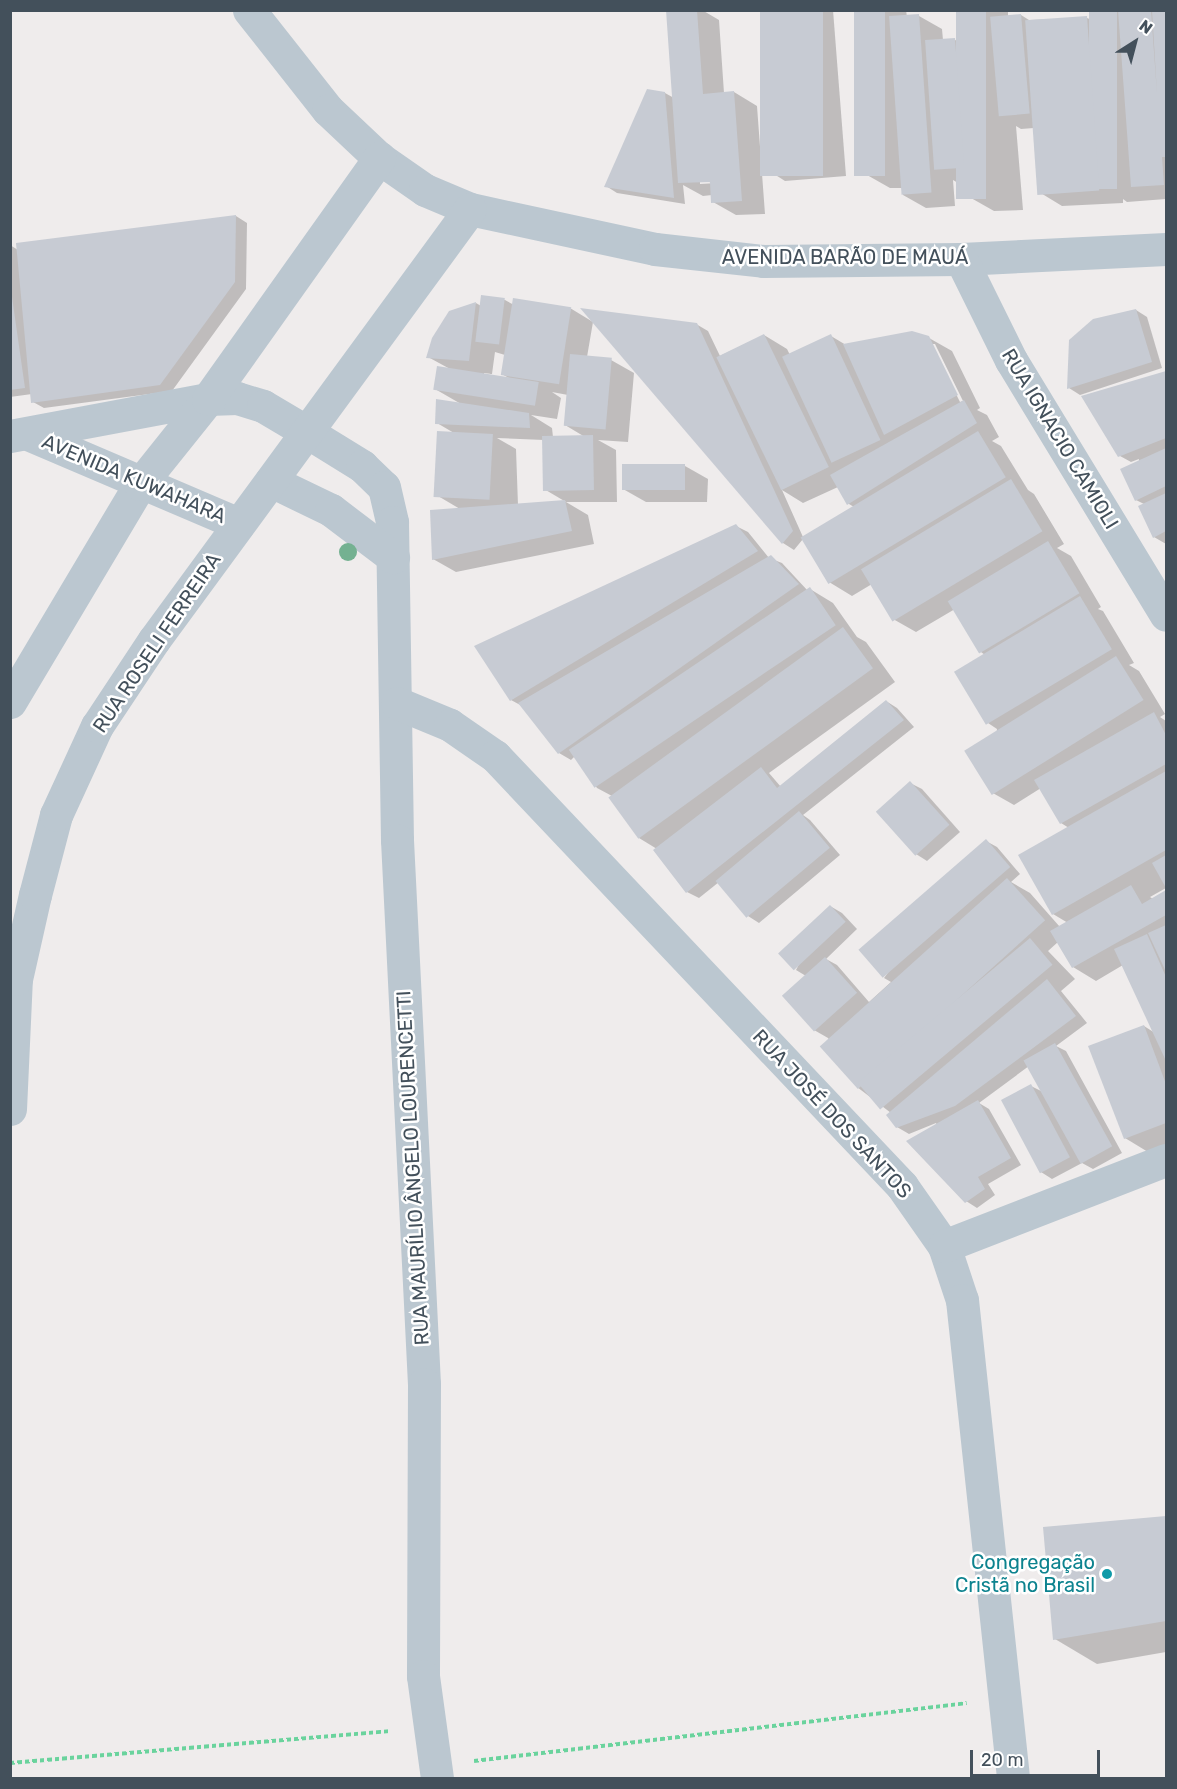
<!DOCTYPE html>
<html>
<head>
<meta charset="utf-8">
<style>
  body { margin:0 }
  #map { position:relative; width:1177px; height:1789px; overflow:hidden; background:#efecec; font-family:Rubik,sans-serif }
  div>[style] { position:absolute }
  .shadow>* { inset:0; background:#0003 }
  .building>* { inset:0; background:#c7cbd3; transform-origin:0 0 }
  .path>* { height:4px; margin-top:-2px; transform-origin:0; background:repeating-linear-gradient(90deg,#6ad39d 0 4.5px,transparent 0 7.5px) }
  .minor>* { height:33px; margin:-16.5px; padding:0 16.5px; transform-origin:16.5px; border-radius:16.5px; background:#bbc7d0 }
  .trees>* { width:18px; height:18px; margin:-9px; border-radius:50%; background:#74b191 }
  .dots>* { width:16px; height:16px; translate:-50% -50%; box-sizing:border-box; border:3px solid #fff; border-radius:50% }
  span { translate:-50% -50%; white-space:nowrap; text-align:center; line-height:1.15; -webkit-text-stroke:5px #fff; paint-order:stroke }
  .street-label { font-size:20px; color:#43505b }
  .culture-label { font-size:20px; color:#0d838f }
  .right { translate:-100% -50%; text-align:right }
  .frame { position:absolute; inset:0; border:12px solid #43505b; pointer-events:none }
  .north { position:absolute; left:1105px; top:12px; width:60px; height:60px; -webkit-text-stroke:4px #fff; paint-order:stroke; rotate:36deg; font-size:16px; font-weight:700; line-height:24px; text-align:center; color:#43505b }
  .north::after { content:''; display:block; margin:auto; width:21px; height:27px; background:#43505b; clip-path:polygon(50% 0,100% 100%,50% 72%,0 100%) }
  .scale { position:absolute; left:970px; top:1750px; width:130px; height:27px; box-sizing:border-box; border:3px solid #43505b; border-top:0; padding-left:8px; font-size:18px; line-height:21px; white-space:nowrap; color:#43505b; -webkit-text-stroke:4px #fff; paint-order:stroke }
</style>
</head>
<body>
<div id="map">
  <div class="shadow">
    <div style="clip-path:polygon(evenodd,668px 10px,702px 10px,719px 20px,724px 93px,734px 92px,757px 106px,765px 214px,736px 215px,713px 202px,712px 195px,703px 196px,683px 185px,685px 204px,617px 193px,606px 186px,665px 93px,674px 98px,668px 10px,700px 181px,717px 183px,700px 184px,700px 181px)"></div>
    <div style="clip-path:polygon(761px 10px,833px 10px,846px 176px,785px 181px,774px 174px)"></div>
    <div style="clip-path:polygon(856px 10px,906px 10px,907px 17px,919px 16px,942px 29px,943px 40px,955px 40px,960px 42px,957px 10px,1008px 10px,1008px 16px,1021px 15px,1029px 20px,1087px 18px,1092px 20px,1091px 10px,1166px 10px,1166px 199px,1127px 202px,1123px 199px,1123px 203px,1062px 206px,1039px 192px,1034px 128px,1021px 129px,1016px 126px,1023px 210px,994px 211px,971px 198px,969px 182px,958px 183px,953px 180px,955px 206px,926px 208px,903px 195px,903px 188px,890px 188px,867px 175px)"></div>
    <div style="clip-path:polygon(236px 216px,247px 223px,246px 289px,172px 391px,44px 408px,33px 402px,32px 394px,10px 397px,10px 245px,18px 250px)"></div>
    <div style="clip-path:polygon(evenodd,482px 297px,505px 300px,514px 305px,570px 308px,593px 322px,587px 357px,611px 360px,634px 373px,628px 442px,598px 440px,616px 450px,617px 502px,566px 502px,588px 515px,594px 544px,456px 572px,433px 559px,460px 509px,438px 496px,454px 433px,437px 423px,461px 404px,435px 389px,450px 369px,428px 357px,476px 303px,481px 306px,482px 297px,495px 352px,505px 355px,502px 374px,512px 380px,484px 375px,484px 373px,492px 374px,495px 352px,482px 297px,552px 392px,568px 395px,565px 425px,585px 437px,553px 437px,552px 428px,531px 415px,557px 419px,561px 398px,552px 392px,482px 297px,497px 438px,544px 440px,544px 489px,566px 502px,518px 505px,516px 449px,497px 438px)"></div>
    <div style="clip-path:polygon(1136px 310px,1147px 317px,1162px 368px,1080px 395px,1069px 388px)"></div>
    <div style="clip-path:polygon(evenodd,696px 324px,708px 331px,720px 356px,764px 335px,787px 349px,790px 355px,831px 336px,846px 345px,929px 338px,952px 351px,980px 408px,977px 410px,987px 415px,999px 437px,992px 441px,1001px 446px,1028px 490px,1034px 494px,1064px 544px,1057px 548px,1071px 556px,1101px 607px,1098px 609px,1103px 611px,1134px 663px,1129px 665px,1139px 671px,1165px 714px,1160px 717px,1166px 721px,1166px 888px,1150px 897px,1153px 899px,1166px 892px,1166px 1145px,1148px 1152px,1125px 1138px,1144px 1026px,1155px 1033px,1123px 965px,1096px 981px,1073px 967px,1058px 942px,1048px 951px,1075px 979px,1061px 991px,1087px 1023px,1056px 1046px,1066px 1051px,1122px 1153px,1093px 1169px,1082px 1163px,1052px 1179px,1041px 1172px,1031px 1086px,1043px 1092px,1029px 1066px,979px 1103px,989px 1109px,1021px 1165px,988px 1184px,995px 1195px,977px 1208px,966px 1201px,936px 1123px,909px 1134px,897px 1127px,891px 1113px,857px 1087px,828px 1038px,814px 1030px,806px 976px,796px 970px,830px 906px,842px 913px,857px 929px,826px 959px,837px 965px,869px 1002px,891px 982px,884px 978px,986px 841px,997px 847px,1020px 874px,1011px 882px,1030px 893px,1060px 927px,1068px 923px,1053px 914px,1069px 828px,1061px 823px,1041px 788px,1014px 805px,991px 792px,997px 729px,988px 723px,956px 672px,985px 655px,981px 652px,955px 609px,916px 632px,893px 619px,872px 584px,852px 596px,829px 582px,803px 539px,794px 550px,783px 543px,696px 324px,931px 344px,935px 344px,963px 401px,960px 402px,931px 344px,696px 324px,838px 487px,849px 504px,854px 507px,803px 537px,782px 490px,803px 503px,838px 487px)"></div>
    <div style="clip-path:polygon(1166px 372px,1166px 544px,1154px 537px,1144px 504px,1136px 500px,1139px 459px,1131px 462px,1120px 456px,1083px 397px)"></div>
    <div style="clip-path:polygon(685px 466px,708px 479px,707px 502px,646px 502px,623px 489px)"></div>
    <div style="clip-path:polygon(736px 526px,748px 532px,769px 558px,782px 563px,808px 591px,810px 589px,833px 603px,857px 637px,866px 642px,895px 682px,769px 773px,781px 787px,886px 701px,897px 708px,914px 727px,803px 815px,810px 820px,840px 855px,759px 923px,748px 916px,719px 882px,699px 898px,687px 892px,657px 849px,639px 838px,612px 796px,597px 788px,575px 756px,571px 760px,559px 753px,522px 706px,511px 700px)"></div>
    <div style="clip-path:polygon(910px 783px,922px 789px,960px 832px,927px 861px,916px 854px)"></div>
    <div style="clip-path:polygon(1166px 1518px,1166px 1652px,1097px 1664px,1055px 1639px,1045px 1528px)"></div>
  </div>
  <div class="building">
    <div style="clip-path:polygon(666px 10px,697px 10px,703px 94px,734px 91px,742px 201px,711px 203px,710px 182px,678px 183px)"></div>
    <div style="left:760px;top:10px;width:63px;height:166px"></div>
    <div style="left:854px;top:10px;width:31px;height:166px"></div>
    <div style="left:956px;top:10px;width:30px;height:189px"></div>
    <div style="left:1089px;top:10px;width:28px;height:179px"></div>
    <div style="clip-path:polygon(1118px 10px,1151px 10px,1157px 94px,1152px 10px,1166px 10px,1166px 157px,1162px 157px,1164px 185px,1131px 187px)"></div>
    <div style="left:919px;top:14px;width:179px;height:30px;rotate:86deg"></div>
    <div style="left:1021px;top:14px;width:100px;height:31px;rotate:85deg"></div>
    <div style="left:1087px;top:16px;width:175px;height:62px;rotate:86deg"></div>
    <div style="left:955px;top:38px;width:130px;height:30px;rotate:86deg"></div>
    <div style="clip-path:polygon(647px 89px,665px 92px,674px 198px,604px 187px)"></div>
    <div style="clip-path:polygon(236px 215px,235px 282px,160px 385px,31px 403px,16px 243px)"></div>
    <div style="clip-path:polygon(10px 283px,25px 388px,10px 390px)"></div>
    <div style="left:481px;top:295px;width:24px;height:47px;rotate:7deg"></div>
    <div style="left:513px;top:298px;width:59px;height:78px;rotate:9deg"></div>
    <div style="clip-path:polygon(476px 302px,469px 361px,426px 358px,432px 338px,449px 311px)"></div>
    <div style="clip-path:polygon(580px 308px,697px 323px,793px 531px,782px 544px)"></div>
    <div style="clip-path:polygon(1136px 309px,1152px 362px,1067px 389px,1069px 340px,1093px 319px)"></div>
    <div style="clip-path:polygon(912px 331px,929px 336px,958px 395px,884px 435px,843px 344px)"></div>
    <div style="left:764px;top:334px;width:148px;height:53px;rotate:64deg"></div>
    <div style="left:831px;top:334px;width:117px;height:54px;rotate:65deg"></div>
    <div style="left:570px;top:354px;width:42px;height:72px;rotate:5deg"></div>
    <div style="left:437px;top:366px;width:103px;height:24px;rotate:9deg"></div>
    <div style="clip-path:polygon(1166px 371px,1166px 438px,1118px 457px,1081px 396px)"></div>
    <div style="clip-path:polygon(436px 399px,529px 413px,530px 428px,435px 424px)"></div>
    <div style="clip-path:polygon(964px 400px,977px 423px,847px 505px,830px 475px)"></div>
    <div style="left:437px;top:431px;width:56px;height:66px;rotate:3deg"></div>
    <div style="left:978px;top:431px;width:54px;height:207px;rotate:59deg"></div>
    <div style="left:593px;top:435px;width:55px;height:51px;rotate:89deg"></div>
    <div style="clip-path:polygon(1166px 448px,1166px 486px,1135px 501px,1120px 469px)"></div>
    <div style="left:685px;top:464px;width:26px;height:63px;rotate:90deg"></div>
    <div style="left:1011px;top:479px;width:61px;height:175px;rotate:59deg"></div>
    <div style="clip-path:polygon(1166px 493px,1166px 531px,1153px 538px,1138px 506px)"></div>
    <div style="clip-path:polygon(565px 500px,572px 531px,432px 560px,430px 510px)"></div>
    <div style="clip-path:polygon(736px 524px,758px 551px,510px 701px,474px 646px)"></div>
    <div style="left:1048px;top:541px;width:61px;height:117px;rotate:59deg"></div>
    <div style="clip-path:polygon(771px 555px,799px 584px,558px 754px,518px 703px)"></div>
    <div style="left:810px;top:587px;width:46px;height:291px;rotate:56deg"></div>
    <div style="left:1080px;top:596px;width:62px;height:147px;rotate:59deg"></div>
    <div style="left:843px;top:627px;width:51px;height:290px;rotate:54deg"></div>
    <div style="left:1116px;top:656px;width:52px;height:179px;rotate:58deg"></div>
    <div style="clip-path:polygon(886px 700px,904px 720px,686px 893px,653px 850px,761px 767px,777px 788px)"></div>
    <div style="clip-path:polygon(1154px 712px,1166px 735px,1166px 764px,1060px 824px,1034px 780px)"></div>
    <div style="clip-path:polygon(1166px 771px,1166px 850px,1052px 915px,1018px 855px)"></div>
    <div style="left:910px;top:781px;width:59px;height:46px;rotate:48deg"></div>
    <div style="left:799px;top:811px;width:48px;height:109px;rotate:50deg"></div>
    <div style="left:986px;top:839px;width:37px;height:169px;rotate:49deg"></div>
    <div style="clip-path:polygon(1166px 855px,1166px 888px,1152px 863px)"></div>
    <div style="left:1007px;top:878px;width:57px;height:252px;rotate:48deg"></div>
    <div style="clip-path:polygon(1131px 885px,1142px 904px,1166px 890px,1166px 915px,1072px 968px,1050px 931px)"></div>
    <div style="left:830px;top:905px;width:23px;height:71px;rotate:47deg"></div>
    <div style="clip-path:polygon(1166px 925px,1166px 972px,1148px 933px)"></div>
    <div style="clip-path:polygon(1147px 934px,1166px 977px,1166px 1061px,1114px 949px)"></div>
    <div style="left:1030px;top:938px;width:35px;height:225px;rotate:50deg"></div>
    <div style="left:825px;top:957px;width:48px;height:58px;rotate:48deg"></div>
    <div style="clip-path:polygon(1047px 979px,1076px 1016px,955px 1106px,896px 1128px,886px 1115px)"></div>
    <div style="clip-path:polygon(1144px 1025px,1166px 1084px,1166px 1123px,1124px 1139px,1088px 1046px)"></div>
    <div style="left:1055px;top:1043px;width:118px;height:36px;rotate:61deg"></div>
    <div style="left:1031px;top:1084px;width:83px;height:34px;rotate:62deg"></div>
    <div style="clip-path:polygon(978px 1100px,1011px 1158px,978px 1177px,985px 1189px,965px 1203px,906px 1141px)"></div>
    <div style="clip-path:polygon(1166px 1516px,1166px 1621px,1053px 1640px,1043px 1527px)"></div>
  </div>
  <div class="path">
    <div style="left:474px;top:1761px;width:496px;rotate:-6.7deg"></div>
    <div style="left:10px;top:1763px;width:381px;rotate:-4.8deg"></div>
  </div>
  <div class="minor">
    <div style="left:249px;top:10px;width:127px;rotate:51.7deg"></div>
    <div style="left:328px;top:110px;width:70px;rotate:43.3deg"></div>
    <div style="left:379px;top:158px;width:56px;rotate:34.8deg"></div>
    <div style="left:425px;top:190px;width:49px;rotate:22.9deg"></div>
    <div style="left:470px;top:209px;width:189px;rotate:12.2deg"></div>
    <div style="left:655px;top:249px;width:109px;rotate:6.3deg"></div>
    <div style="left:763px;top:261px;width:198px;rotate:-0.6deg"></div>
    <div style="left:961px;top:259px;width:205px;rotate:-2.8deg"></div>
    <div style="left:961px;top:259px;width:113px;rotate:63.7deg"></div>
    <div style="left:1011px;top:360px;width:298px;rotate:58.7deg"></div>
    <div style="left:28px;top:434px;width:229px;rotate:23.1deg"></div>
    <div style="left:10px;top:436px;width:201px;rotate:-10.6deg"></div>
    <div style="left:208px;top:399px;width:29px;rotate:-2deg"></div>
    <div style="left:237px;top:398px;width:27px;rotate:17deg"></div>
    <div style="left:263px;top:406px;width:51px;rotate:30.6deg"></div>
    <div style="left:307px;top:432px;width:65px;rotate:31.7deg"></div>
    <div style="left:362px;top:466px;width:30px;rotate:44deg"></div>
    <div style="left:384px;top:487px;width:36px;rotate:77deg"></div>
    <div style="left:392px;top:522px;width:318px;rotate:89.1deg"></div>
    <div style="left:397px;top:840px;width:545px;rotate:87.16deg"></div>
    <div style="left:424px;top:1384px;width:292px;rotate:90.2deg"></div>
    <div style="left:423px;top:1676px;width:103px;rotate:82.2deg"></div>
    <div style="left:271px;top:481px;width:67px;rotate:25.8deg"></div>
    <div style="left:331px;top:510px;width:78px;rotate:37.2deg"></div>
    <div style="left:10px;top:702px;width:254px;rotate:-59.2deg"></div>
    <div style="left:140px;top:484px;width:109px;rotate:-51.3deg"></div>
    <div style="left:208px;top:399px;width:296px;rotate:-54.6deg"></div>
    <div style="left:397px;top:703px;width:57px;rotate:22.5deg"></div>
    <div style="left:450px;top:725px;width:55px;rotate:34.6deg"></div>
    <div style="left:495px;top:756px;width:592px;rotate:46.57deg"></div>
    <div style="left:902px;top:1186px;width:73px;rotate:55deg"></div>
    <div style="left:944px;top:1246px;width:57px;rotate:71.6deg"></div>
    <div style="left:962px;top:1300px;width:481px;rotate:83.9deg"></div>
    <div style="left:10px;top:1109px;width:130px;rotate:-87.4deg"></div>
    <div style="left:16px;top:979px;width:86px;rotate:-77.3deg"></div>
    <div style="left:35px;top:895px;width:83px;rotate:-75.3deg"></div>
    <div style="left:56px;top:815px;width:98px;rotate:-65.3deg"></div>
    <div style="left:97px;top:726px;width:103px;rotate:-56.5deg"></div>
    <div style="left:154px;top:640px;width:534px;rotate:-53.75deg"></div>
    <div style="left:944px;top:1246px;width:238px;rotate:-21.2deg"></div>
  </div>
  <div class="trees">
    <div style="left:348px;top:552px"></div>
  </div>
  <div class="dots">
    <div style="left:1107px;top:1574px;background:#0f9aa8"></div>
  </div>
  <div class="street-label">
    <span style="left:845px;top:257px">AVENIDA BARÃO DE MAUÁ</span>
    <span style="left:1060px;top:439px;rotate:59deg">RUA IGNACIO CAMIOLI</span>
    <span style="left:134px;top:479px;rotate:23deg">AVENIDA KUWAHARA</span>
    <span style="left:157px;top:643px;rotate:-56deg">RUA ROSELI FERREIRA</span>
    <span style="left:832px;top:1114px;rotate:47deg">RUA JOSÉ DOS SANTOS</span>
    <span style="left:413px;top:1168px;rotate:-93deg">RUA MAURÍLIO ÂNGELO LOURENCETTI</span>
  </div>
  <div class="culture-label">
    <span class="right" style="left:1095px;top:1574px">Congregação<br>Cristã no Brasil</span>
  </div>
  <div class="frame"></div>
  <div class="north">N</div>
  <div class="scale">20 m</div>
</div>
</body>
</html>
